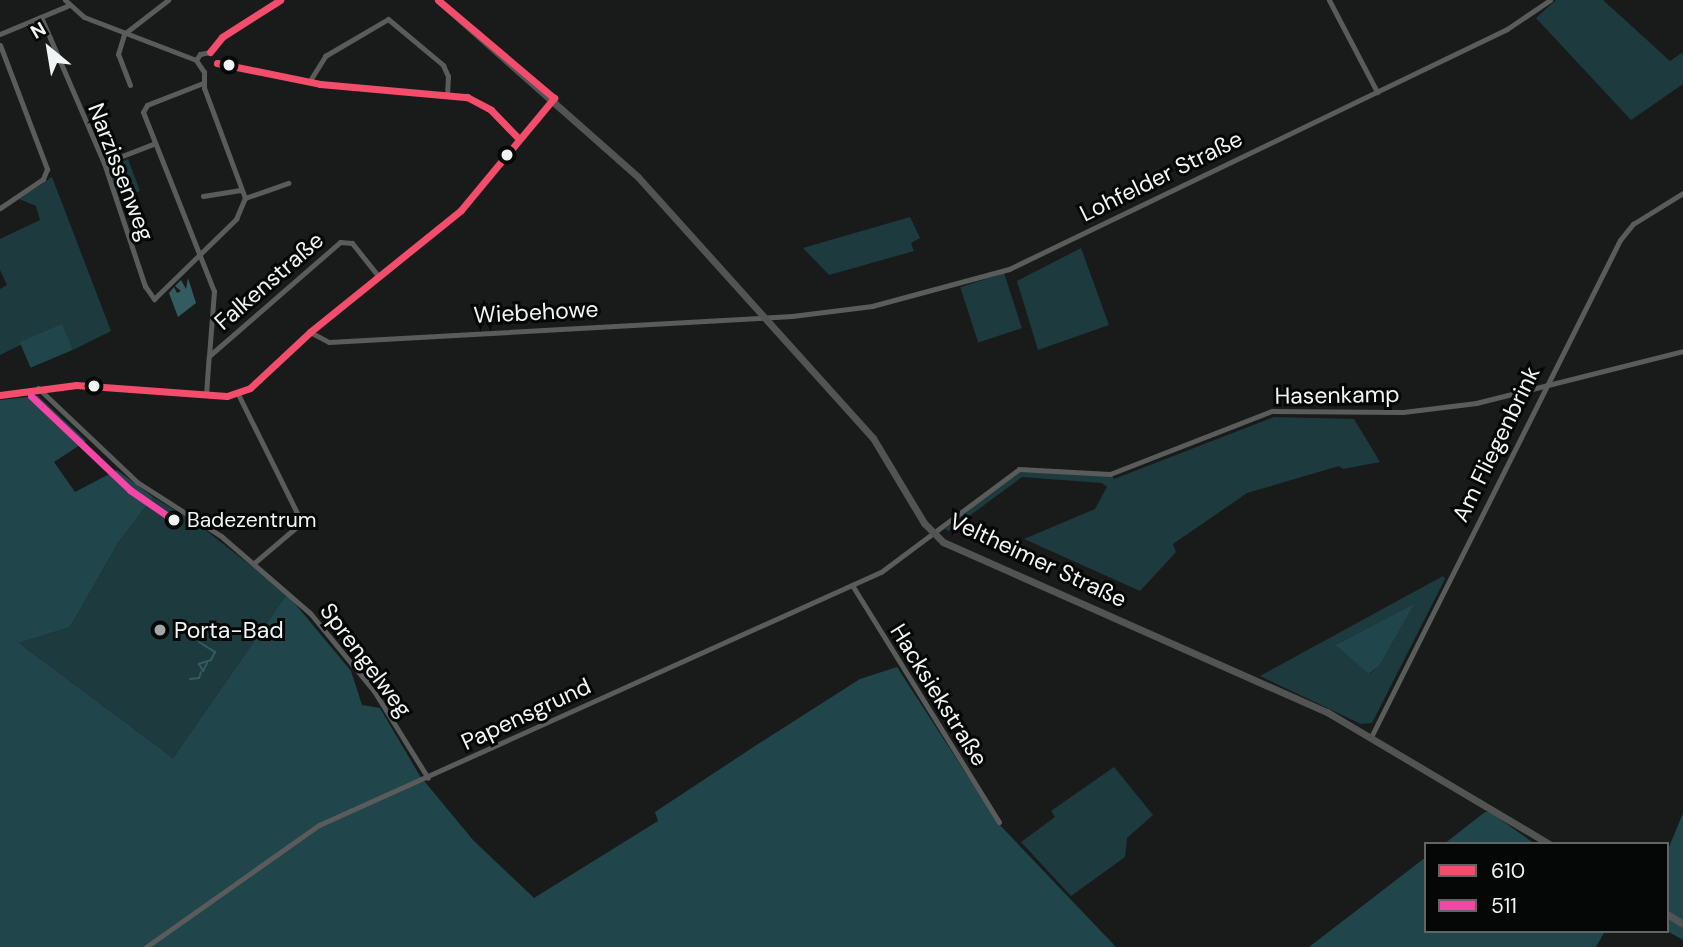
<!DOCTYPE html>
<html>
<head>
<meta charset="utf-8">
<style>
  body { margin:0 }
  #map { position:relative; width:1683px; height:947px; overflow:hidden; background:#191b1b; font-family:"DM Sans",sans-serif }
  div>[style] { position:absolute }
  .green>* { inset:0; background:#1d3a3e; transform-origin:0 0 }
  .forest>* { inset:0; background:#20454b; transform-origin:0 0 }
  .water>* { inset:0; background:#335b60 }
  .stream>* { height:2px; margin:-1px; padding:0 1px; transform-origin:1px; border-radius:1px; background:#335b60 }
  .minor>* { height:5px; margin:-2.5px; padding:0 2.5px; transform-origin:2.5px; border-radius:2.5px; background:#5a5b5b }
  .secondary>* { height:7px; margin:-3.5px; padding:0 3.5px; transform-origin:3.5px; border-radius:3.5px; background:#525353 }
  .bus-1>* { height:7px; margin:-3.5px; padding:0 3.5px; transform-origin:3.5px; border-radius:3.5px; background:#f44d6c }
  .bus-2>* { height:7px; margin:-3.5px; padding:0 3.5px; transform-origin:3.5px; border-radius:3.5px; background:#f346a5 }
  .dots>* { width:19px; height:19px; translate:-50% -50%; box-sizing:border-box; border:4px solid #050606; border-radius:50% }
  span { translate:-50% -50%; white-space:nowrap; text-align:center; line-height:1.15; -webkit-text-stroke:6px #050606; paint-order:stroke }
  .bus-label { font-size:21px; color:#f1f4f4 }
  .left { translate:0 -50%; text-align:left }
  .street-label { font-size:23px; color:#f1f4f4 }
  .poi-label { font-size:23px; color:#f1f4f4 }
  .legend { position:absolute; left:1424px; top:842px; width:245px; height:91px; box-sizing:border-box; background:#050606; border:2px solid #636565; margin:0; padding:9px 12px; list-style:none; font-size:21px; color:#f1f4f4 }
  .legend li { display:flex; align-items:center; gap:14px; height:35px }
  .legend b { width:35px; border:2px solid #636565 }
  .north { position:absolute; left:14px; top:14px; width:70px; height:70px; -webkit-text-stroke:5px #050606; paint-order:stroke; rotate:330deg; font-size:19px; font-weight:700; line-height:28px; text-align:center; color:#f1f4f4 }
  .north::after { content:''; display:block; margin:auto; width:24px; height:32px; background:#f1f4f4; clip-path:polygon(50% 0,100% 100%,50% 72%,0 100%) }
</style>
</head>
<body>
<div id="map">
  <div class="green">
    <div style="clip-path:polygon(1556px 0,1603px 0,1670px 61px,1683px 52px,1683px 84px,1631px 120px,1536px 18px)"></div>
    <div style="clip-path:polygon(128px 159px,140px 191px,117px 200px,108px 168px)"></div>
    <div style="clip-path:polygon(52px 177px,111px 331px,73px 350px,61px 325px,0 355px,0 289px,7px 285px,0 270px,0 239px,40px 220px,36px 206px,19px 199px)"></div>
    <div style="clip-path:polygon(910px 217px,920px 238px,911px 243px,914px 251px,829px 275px,803px 248px)"></div>
    <div style="clip-path:polygon(1081px 248px,1109px 325px,1038px 350px,1017px 281px)"></div>
    <div style="left:1004px;top:273px;width:58px;height:46px;rotate:72deg"></div>
    <div style="clip-path:polygon(1274px 417px,1354px 419px,1380px 462px,1343px 469px,1339px 466px,1247px 493px,1173px 544px,1176px 552px,1140px 591px,1024px 539px,1095px 509px,1107px 487px,1102px 483px,1022px 477px,949px 531px,945px 529px,1020px 471px,1112px 475px,1114px 479px)"></div>
    <div style="clip-path:polygon(153px 497px,195px 522px,287px 594px,173px 758px,19px 643px,70px 627px,118px 543px)"></div>
    <div style="clip-path:polygon(evenodd,1443px 576px,1445px 579px,1372px 723px,1361px 724px,1260px 676px,1443px 576px,1413px 605px,1380px 665px,1370px 674px,1335px 645px,1413px 605px)"></div>
    <div style="clip-path:polygon(1114px 767px,1153px 815px,1127px 838px,1125px 857px,1071px 896px,1021px 842px,1055px 817px,1051px 811px)"></div>
  </div>
  <div class="forest">
    <div style="left:62px;top:324px;width:28px;height:46px;rotate:67deg"></div>
    <div style="clip-path:polygon(38px 396px,86px 441px,54px 462px,75px 492px,117px 470px,153px 497px,118px 543px,70px 627px,19px 643px,173px 758px,287px 594px,351px 671px,362px 705px,380px 708px,420px 776px,473px 840px,534px 898px,658px 821px,655px 812px,758px 744px,860px 679px,897px 667px,998px 823px,1116px 947px,0 947px,0 400px)"></div>
    <div style="clip-path:polygon(1414px 604px,1380px 665px,1369px 674px,1335px 645px)"></div>
    <div style="clip-path:polygon(1485px 812px,1490px 812px,1535px 844px,1444px 844px)"></div>
    <div style="clip-path:polygon(1683px 813px,1683px 940px,1667px 931px,1667px 852px)"></div>
    <div style="clip-path:polygon(1426px 857px,1426px 931px,1605px 931px,1596px 947px,1309px 947px)"></div>
  </div>
  <div class="water">
    <div style="clip-path:polygon(188px 278px,196px 303px,178px 317px,169px 293px,174px 287px,177px 293px,181px 291px,175px 286px,181px 280px,186px 289px)"></div>
  </div>
  <div class="stream">
    <div style="left:199px;top:642px;width:19px;rotate:32deg"></div>
    <div style="left:215px;top:652px;width:9px;rotate:117deg"></div>
    <div style="left:211px;top:660px;width:13px;rotate:162deg"></div>
    <div style="left:199px;top:664px;width:8px;rotate:60deg"></div>
    <div style="left:203px;top:671px;width:9px;rotate:-63deg"></div>
    <div style="left:190px;top:679px;width:9px;rotate:-6deg"></div>
    <div style="left:199px;top:678px;width:6px;rotate:-72deg"></div>
  </div>
  <div class="minor">
    <div style="left:65px;top:0;width:25px;rotate:42deg"></div>
    <div style="left:84px;top:17px;width:120px;rotate:21deg"></div>
    <div style="left:1329px;top:0;width:104px;rotate:62.4deg"></div>
    <div style="left:41px;top:17px;width:159px;rotate:66.7deg"></div>
    <div style="left:104px;top:163px;width:130px;rotate:71.6deg"></div>
    <div style="left:145px;top:286px;width:16px;rotate:55deg"></div>
    <div style="left:154px;top:299px;width:115px;rotate:-44.3deg"></div>
    <div style="left:236px;top:219px;width:23px;rotate:-67deg"></div>
    <div style="left:245px;top:198px;width:117px;rotate:-110.4deg"></div>
    <div style="left:204px;top:88px;width:16px;rotate:-90deg"></div>
    <div style="left:0;top:34px;width:73px;rotate:-22.7deg"></div>
    <div style="left:0;top:45px;width:133px;rotate:69.2deg"></div>
    <div style="left:47px;top:169px;width:11px;rotate:112deg"></div>
    <div style="left:43px;top:179px;width:52px;rotate:146deg"></div>
    <div style="left:210px;top:52px;width:19px;rotate:-51deg"></div>
    <div style="left:222px;top:37px;width:69px;rotate:-32.5deg"></div>
    <div style="left:217px;top:63px;width:105px;rotate:11.5deg"></div>
    <div style="left:320px;top:84px;width:148px;rotate:5.1deg"></div>
    <div style="left:467px;top:97px;width:27px;rotate:28deg"></div>
    <div style="left:491px;top:110px;width:39px;rotate:46deg"></div>
    <div style="left:204px;top:72px;width:14px;rotate:-124deg"></div>
    <div style="left:196px;top:60px;width:7px;rotate:-56deg"></div>
    <div style="left:200px;top:54px;width:10px;rotate:-11deg"></div>
    <div style="left:309px;top:82px;width:31px;rotate:-58deg"></div>
    <div style="left:325px;top:56px;width:73px;rotate:-30.4deg"></div>
    <div style="left:388px;top:19px;width:72px;rotate:39.9deg"></div>
    <div style="left:443px;top:65px;width:12px;rotate:66deg"></div>
    <div style="left:448px;top:76px;width:20px;rotate:93deg"></div>
    <div style="left:203px;top:83px;width:60px;rotate:158.6deg"></div>
    <div style="left:147px;top:105px;width:8px;rotate:120deg"></div>
    <div style="left:143px;top:112px;width:193px;rotate:68.4deg"></div>
    <div style="left:214px;top:291px;width:65px;rotate:94.4deg"></div>
    <div style="left:130px;top:85px;width:33px;rotate:-111deg"></div>
    <div style="left:118px;top:54px;width:21px;rotate:-73deg"></div>
    <div style="left:124px;top:34px;width:56px;rotate:-37.7deg"></div>
    <div style="left:104px;top:163px;width:53px;rotate:-21.2deg"></div>
    <div style="left:203px;top:196px;width:38px;rotate:-9deg"></div>
    <div style="left:245px;top:198px;width:46px;rotate:-19.2deg"></div>
    <div style="left:310px;top:332px;width:21px;rotate:28deg"></div>
    <div style="left:329px;top:342px;width:464px;rotate:-3.2deg"></div>
    <div style="left:792px;top:316px;width:81px;rotate:-7.1deg"></div>
    <div style="left:872px;top:306px;width:142px;rotate:-15.1deg"></div>
    <div style="left:1009px;top:269px;width:553px;rotate:-25.73deg"></div>
    <div style="left:1507px;top:29px;width:52px;rotate:-34deg"></div>
    <div style="left:38px;top:388px;width:137px;rotate:43.5deg"></div>
    <div style="left:137px;top:482px;width:100px;rotate:32.7deg"></div>
    <div style="left:221px;top:536px;width:118px;rotate:40.9deg"></div>
    <div style="left:310px;top:613px;width:101px;rotate:50.6deg"></div>
    <div style="left:374px;top:691px;width:102px;rotate:58.2deg"></div>
    <div style="left:238px;top:394px;width:140px;rotate:63.6deg"></div>
    <div style="left:300px;top:519px;width:5px;rotate:90deg"></div>
    <div style="left:300px;top:524px;width:60px;rotate:139.7deg"></div>
    <div style="left:0;top:395px;width:77px;rotate:-7.5deg"></div>
    <div style="left:76px;top:385px;width:151px;rotate:4.2deg"></div>
    <div style="left:227px;top:396px;width:24px;rotate:-19deg"></div>
    <div style="left:250px;top:388px;width:82px;rotate:-43deg"></div>
    <div style="left:310px;top:332px;width:194px;rotate:-38.9deg"></div>
    <div style="left:461px;top:210px;width:146px;rotate:-50.3deg"></div>
    <div style="left:206px;top:395px;width:39px;rotate:-86deg"></div>
    <div style="left:209px;top:356px;width:174px;rotate:-41deg"></div>
    <div style="left:340px;top:242px;width:12px;rotate:5deg"></div>
    <div style="left:352px;top:243px;width:43px;rotate:51.5deg"></div>
    <div style="left:852px;top:585px;width:279px;rotate:58.2deg"></div>
    <div style="left:1371px;top:737px;width:556px;rotate:-63.39deg"></div>
    <div style="left:1620px;top:240px;width:21px;rotate:-51deg"></div>
    <div style="left:1633px;top:224px;width:59px;rotate:-31.8deg"></div>
    <div style="left:146px;top:947px;width:212px;rotate:-35.2deg"></div>
    <div style="left:319px;top:825px;width:616px;rotate:-24.24deg"></div>
    <div style="left:881px;top:572px;width:172px;rotate:-36.7deg"></div>
    <div style="left:1019px;top:469px;width:91px;rotate:3.1deg"></div>
    <div style="left:1110px;top:474px;width:174px;rotate:-21.3deg"></div>
    <div style="left:1272px;top:411px;width:131px;rotate:0.4deg"></div>
    <div style="left:1403px;top:412px;width:74px;rotate:-7deg"></div>
    <div style="left:1476px;top:403px;width:213px;rotate:-14.1deg"></div>
  </div>
  <div class="secondary">
    <div style="left:438px;top:0;width:267px;rotate:41.5deg"></div>
    <div style="left:638px;top:177px;width:351px;rotate:48deg"></div>
    <div style="left:873px;top:438px;width:99px;rotate:59deg"></div>
    <div style="left:924px;top:523px;width:27px;rotate:45deg"></div>
    <div style="left:943px;top:542px;width:420px;rotate:23.9deg"></div>
    <div style="left:1327px;top:712px;width:258px;rotate:30.7deg"></div>
    <div style="left:1667px;top:914px;width:19px;rotate:32deg"></div>
  </div>
  <div class="bus-1">
    <div style="left:438px;top:0;width:152px;rotate:40.2deg"></div>
    <div style="left:210px;top:52px;width:19px;rotate:-51deg"></div>
    <div style="left:222px;top:37px;width:69px;rotate:-32.5deg"></div>
    <div style="left:217px;top:63px;width:105px;rotate:11.5deg"></div>
    <div style="left:320px;top:84px;width:148px;rotate:5.1deg"></div>
    <div style="left:467px;top:97px;width:27px;rotate:28deg"></div>
    <div style="left:491px;top:110px;width:39px;rotate:46deg"></div>
    <div style="left:0;top:395px;width:77px;rotate:-7.5deg"></div>
    <div style="left:76px;top:385px;width:151px;rotate:4.2deg"></div>
    <div style="left:227px;top:396px;width:24px;rotate:-19deg"></div>
    <div style="left:250px;top:388px;width:82px;rotate:-43deg"></div>
    <div style="left:310px;top:332px;width:194px;rotate:-38.9deg"></div>
    <div style="left:461px;top:210px;width:146px;rotate:-50.3deg"></div>
  </div>
  <div class="bus-2">
    <div style="left:31px;top:396px;width:137px;rotate:43.5deg"></div>
    <div style="left:130px;top:490px;width:55px;rotate:34.6deg"></div>
  </div>
  <div class="dots">
    <div style="left:229px;top:65px;background:#f1f4f4"></div>
    <div style="left:507px;top:155px;background:#f1f4f4"></div>
    <div style="left:94px;top:386px;background:#f1f4f4"></div>
    <div style="left:174px;top:520px;background:#f1f4f4"></div>
    <div style="left:160px;top:630px;background:#a5a8a8"></div>
  </div>
  <div class="bus-label">
    <span class="left" style="left:187px;top:520px">Badezentrum</span>
  </div>
  <div class="street-label">
    <span style="left:121px;top:172px;rotate:69deg">Narzissenweg</span>
    <span style="left:1161px;top:176px;rotate:-26deg">Lohfelder Straße</span>
    <span style="left:269px;top:281px;rotate:-41deg">Falkenstraße</span>
    <span style="left:536px;top:312px;rotate:-3deg">Wiebehowe</span>
    <span style="left:1337px;top:395px;rotate:-1deg">Hasenkamp</span>
    <span style="left:1496px;top:444px;rotate:-64deg">Am Fliegenbrink</span>
    <span style="left:1038px;top:560px;rotate:25deg">Veltheimer Straße</span>
    <span style="left:366px;top:660px;rotate:53deg">Sprengelweg</span>
    <span style="left:939px;top:695px;rotate:58deg">Hacksiekstraße</span>
    <span style="left:526px;top:714px;rotate:-25deg">Papensgrund</span>
  </div>
  <div class="poi-label">
    <span class="left" style="left:174px;top:630px">Porta-Bad</span>
  </div>
  <ul class="legend">
  <li><b style="height:9px;background:#f44d6c"></b>610</li>
  <li><b style="height:9px;background:#f346a5"></b>511</li>
  </ul>
  <div class="north">N</div>
</div>
</body>
</html>
